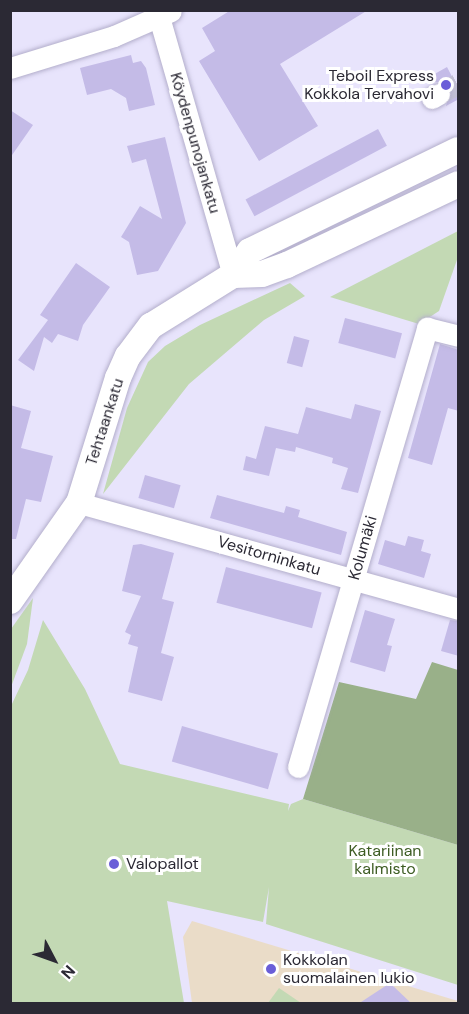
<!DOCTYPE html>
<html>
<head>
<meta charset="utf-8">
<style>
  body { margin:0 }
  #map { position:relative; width:469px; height:1014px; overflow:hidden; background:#e8e4fc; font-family:"DM Sans",sans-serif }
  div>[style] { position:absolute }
  .education>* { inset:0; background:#eadcc8 }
  .green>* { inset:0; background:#c3d9b4 }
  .forest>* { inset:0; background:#99b089 }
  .building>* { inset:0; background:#c4bbe7; transform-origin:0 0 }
  .minor-tunnel>* { height:21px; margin-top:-10.5px; transform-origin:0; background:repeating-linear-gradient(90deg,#c2bfd4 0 21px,transparent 0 31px) }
  .roads { filter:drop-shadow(0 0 2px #b3aecb) drop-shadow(0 0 2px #b3aecb) }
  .minor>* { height:21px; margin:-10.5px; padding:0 10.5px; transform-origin:10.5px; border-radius:10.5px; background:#fff }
  .major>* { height:26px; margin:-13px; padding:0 13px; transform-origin:13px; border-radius:13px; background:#fff }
  .dots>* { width:16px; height:16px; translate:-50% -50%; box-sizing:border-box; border:3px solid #fff; border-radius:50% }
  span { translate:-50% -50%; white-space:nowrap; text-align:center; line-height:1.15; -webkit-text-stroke:6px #fff; paint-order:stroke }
  .poi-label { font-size:16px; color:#2b2934 }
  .right { translate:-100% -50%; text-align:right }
  .left { translate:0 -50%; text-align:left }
  .street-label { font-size:16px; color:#2b2934 }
  .park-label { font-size:16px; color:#3e5d24 }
  .frame { position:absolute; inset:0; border:12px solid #2b2934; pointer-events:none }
  .north { position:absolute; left:24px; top:930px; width:60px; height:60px; -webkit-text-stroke:4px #fff; paint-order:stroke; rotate:131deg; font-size:16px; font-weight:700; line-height:24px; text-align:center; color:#2b2934 }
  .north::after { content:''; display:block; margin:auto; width:21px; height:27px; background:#2b2934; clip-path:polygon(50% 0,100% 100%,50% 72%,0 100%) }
</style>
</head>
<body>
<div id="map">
  <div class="education">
    <div style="clip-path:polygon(192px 921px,458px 1001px,458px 1003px,192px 1003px,183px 937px)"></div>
  </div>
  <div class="green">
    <div style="clip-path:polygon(458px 231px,458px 257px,439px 311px,419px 324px,330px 297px)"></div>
    <div style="clip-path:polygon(290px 283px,305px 296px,264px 320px,189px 384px,103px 494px,127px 408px,148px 362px,165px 346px,200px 325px)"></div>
    <div style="clip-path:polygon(33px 598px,27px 644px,11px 687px,11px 629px)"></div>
    <div style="clip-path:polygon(43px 620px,85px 689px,120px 764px,289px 804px,288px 811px,291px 804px,303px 799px,458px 845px,458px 985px,266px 924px,269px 887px,263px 922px,167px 901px,184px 1003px,11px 1004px,11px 706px,28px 670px)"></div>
    <div style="clip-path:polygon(279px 988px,301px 1003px,268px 1003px)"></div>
  </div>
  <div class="forest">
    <div style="clip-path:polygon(432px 662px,458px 670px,458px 845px,303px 799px,339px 682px,416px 699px)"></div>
  </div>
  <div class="building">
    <div style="clip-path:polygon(231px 10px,368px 10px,280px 64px,318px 126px,259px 161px,199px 61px,215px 51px,202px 28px)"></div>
    <div style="clip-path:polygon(131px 55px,133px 63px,141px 61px,146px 68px,155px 105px,129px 111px,126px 98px,111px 89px,87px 95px,80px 68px)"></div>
    <div style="clip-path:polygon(447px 67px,459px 90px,459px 99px,446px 106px,450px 88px,445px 83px,435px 82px,431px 76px)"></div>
    <div style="clip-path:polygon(10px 110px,33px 125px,10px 158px)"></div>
    <div style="left:378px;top:129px;width:19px;height:150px;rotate:62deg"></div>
    <div style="clip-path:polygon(165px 137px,186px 223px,158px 271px,137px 275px,129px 242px,121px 237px,140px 206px,162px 219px,146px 159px,132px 163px,127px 146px)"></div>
    <div style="clip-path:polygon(76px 263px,110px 287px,83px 325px,78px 341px,58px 334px,52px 343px,44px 337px,34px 371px,18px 360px,48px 320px,40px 315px)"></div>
    <div style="left:345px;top:318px;width:59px;height:26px;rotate:15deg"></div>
    <div style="left:294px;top:336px;width:16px;height:28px;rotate:15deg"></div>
    <div style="clip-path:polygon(440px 344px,459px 350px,459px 411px,448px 408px,432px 465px,408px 458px)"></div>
    <div style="clip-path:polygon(355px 404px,381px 411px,358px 493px,341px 489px,348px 468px,332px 463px,333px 458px,296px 447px,295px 452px,276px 448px,269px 476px,243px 470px,246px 456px,256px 459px,265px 426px,298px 434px,306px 407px,351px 419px)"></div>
    <div style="clip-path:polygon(10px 405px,31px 411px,21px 448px,53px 456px,41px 502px,26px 499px,16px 539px,10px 539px)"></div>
    <div style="left:145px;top:475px;width:37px;height:24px;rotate:16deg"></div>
    <div style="clip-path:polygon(217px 495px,284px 513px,286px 506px,300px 510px,298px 517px,347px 532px,341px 555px,210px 518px)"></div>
    <div style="clip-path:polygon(408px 536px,424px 540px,421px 551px,431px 554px,424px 578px,378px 564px,385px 540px,405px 546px)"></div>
    <div style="clip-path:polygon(141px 544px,174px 553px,162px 599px,174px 602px,161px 653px,174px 657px,162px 701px,128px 692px,138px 647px,128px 644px,131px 635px,125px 632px,141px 596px,122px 591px,133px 545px)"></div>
    <div style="left:226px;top:567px;width:99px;height:37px;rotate:15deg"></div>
    <div style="clip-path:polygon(365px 610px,395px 619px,387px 645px,392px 646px,385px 672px,350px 662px)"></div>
    <div style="clip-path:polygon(450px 620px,459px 621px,459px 656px,441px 651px)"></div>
    <div style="left:182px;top:726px;width:100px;height:37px;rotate:16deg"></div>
    <div style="clip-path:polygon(390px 983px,412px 1004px,358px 1004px)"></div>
  </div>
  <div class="minor-tunnel">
    <div style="left:439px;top:94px;width:21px;rotate:-28deg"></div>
  </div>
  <div class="roads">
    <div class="minor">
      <div style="left:157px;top:10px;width:276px;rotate:74deg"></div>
      <div style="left:10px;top:68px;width:109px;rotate:-17.1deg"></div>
      <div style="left:114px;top:36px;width:62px;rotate:-23.7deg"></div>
      <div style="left:432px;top:98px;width:8px;rotate:-30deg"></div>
      <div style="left:79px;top:503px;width:394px;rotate:15.6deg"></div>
      <div style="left:298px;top:767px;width:458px;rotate:-73.6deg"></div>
      <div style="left:427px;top:328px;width:32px;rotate:14deg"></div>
    </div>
    <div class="major">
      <div style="left:233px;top:275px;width:29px;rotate:-2deg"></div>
      <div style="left:262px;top:274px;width:27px;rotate:-20deg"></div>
      <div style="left:287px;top:265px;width:189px;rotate:-25.3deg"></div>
      <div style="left:10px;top:601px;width:120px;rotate:-54.9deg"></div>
      <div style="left:79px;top:503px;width:131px;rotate:-72.7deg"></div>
      <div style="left:118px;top:378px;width:24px;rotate:-66deg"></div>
      <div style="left:128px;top:356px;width:38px;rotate:-53deg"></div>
      <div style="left:151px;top:326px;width:97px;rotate:-31.9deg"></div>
      <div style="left:233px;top:275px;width:29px;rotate:-55deg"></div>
      <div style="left:250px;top:251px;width:231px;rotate:-25.9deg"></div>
    </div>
  </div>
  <div class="dots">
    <div style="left:446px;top:85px;background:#6a5ed8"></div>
    <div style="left:114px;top:864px;background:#6a5ed8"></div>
    <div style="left:271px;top:969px;background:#6a5ed8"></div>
  </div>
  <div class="poi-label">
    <span class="right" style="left:434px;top:85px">Teboil Express<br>Kokkola Tervahovi</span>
    <span class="left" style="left:126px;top:864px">Valopallot</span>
    <span class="left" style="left:283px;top:969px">Kokkolan<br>suomalainen lukio</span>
  </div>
  <div class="street-label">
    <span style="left:195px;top:143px;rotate:74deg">Köydenpunojankatu</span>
    <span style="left:105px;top:422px;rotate:-72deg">Tehtaankatu</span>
    <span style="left:363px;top:548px;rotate:-74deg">Kolumäki</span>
    <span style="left:269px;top:556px;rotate:16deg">Vesitorninkatu</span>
  </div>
  <div class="park-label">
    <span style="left:385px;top:860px">Katariinan<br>kalmisto</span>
  </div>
  <div class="frame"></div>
  <div class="north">N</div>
</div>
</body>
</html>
